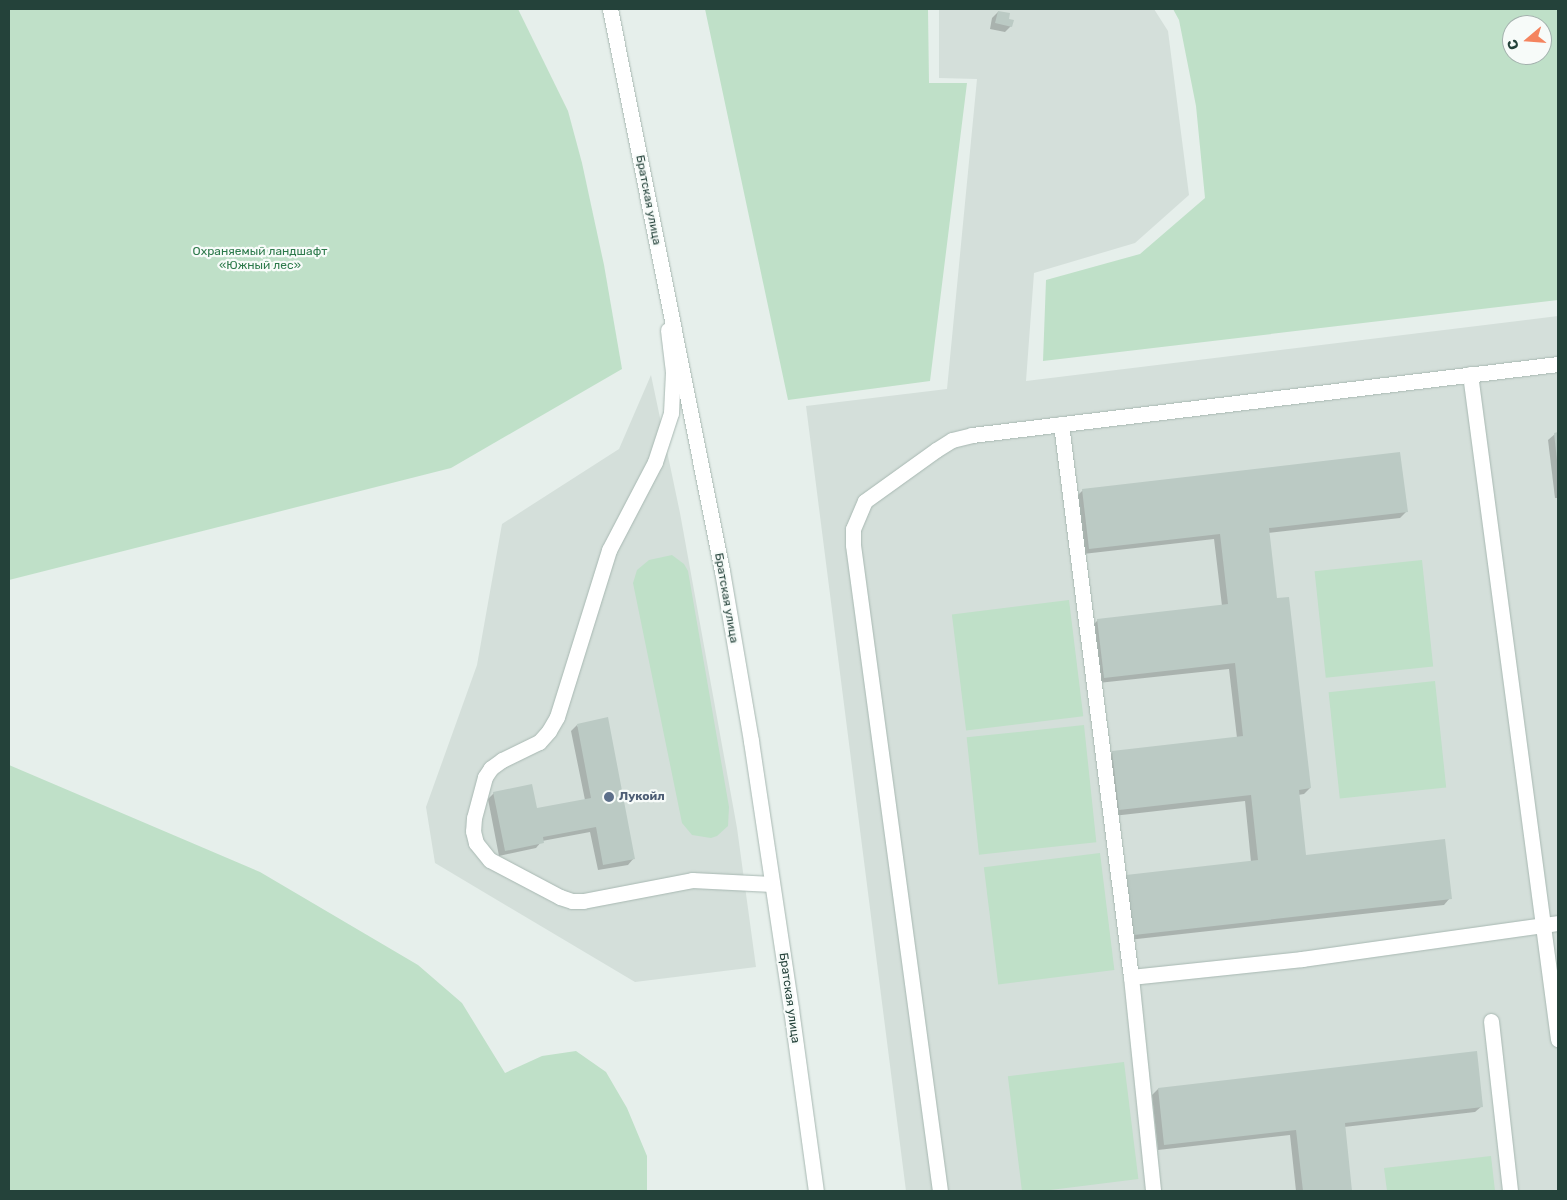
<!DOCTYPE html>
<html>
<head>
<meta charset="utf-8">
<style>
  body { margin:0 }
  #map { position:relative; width:1567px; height:1200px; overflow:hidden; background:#e6efeb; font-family:Rubik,sans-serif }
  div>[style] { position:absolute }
  .built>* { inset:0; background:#d4dfda }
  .green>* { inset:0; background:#bfe0c8; transform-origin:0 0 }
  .shadow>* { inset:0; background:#0003 }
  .building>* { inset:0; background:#bbcac4 }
  .roads { filter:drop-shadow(0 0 1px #a8b8b2) drop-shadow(0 0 1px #a8b8b2) }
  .lane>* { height:15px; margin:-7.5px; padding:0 7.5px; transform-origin:7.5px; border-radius:7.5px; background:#fff }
  .secondary>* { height:15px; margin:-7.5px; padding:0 7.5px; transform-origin:7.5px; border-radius:7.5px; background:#fff }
  .dots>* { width:14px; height:14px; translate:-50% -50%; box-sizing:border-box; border:2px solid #f7fbf9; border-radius:50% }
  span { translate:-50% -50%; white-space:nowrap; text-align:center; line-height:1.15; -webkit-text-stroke:4.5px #f7fbf9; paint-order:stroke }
  .street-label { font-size:12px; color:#24423a }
  .park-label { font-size:12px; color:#2d7a4b }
  .service-label { font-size:12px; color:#4e5e75; font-weight:700 }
  .left { translate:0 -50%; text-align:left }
  .frame { position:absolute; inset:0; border:10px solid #24423a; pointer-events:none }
  .north { position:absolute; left:1502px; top:15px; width:50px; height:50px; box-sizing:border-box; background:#f7fbf9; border:1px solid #a3b1ad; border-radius:50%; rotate:252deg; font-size:14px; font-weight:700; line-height:20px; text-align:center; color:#24423a }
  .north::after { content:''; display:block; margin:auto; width:18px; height:22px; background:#f4845f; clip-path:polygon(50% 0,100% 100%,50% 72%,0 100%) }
</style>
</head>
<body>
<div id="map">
  <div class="built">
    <div style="clip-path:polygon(939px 9px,1154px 9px,1168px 31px,1189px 195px,1135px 243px,1034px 273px,1026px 381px,1558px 316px,1558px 1191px,906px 1191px,806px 406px,947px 389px,977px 79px,939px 78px)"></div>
    <div style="clip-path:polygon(651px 375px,680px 513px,737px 828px,756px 967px,635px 982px,435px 863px,426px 807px,477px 665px,502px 524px,619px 449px)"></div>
  </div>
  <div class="green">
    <div style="clip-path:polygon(9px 9px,518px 9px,568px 111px,582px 163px,604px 265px,622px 369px,451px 468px,9px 580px)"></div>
    <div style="clip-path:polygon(705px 9px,928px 9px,929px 83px,967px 83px,930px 381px,788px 400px)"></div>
    <div style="clip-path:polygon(evenodd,1173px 9px,1558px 9px,1558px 300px,1043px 361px,1046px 280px,1140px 254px,1205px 198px,1196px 106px,1179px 20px,1173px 9px,1512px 25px,1542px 25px,1542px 55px,1512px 55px,1512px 25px)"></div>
    <div style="clip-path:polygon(672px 555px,684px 564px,688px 571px,729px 807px,728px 826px,717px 836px,711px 838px,692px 835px,682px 823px,633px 583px,637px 570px,649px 560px)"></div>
    <div style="left:1422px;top:560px;width:107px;height:108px;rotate:84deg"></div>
    <div style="left:1069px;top:600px;width:117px;height:118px;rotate:83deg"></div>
    <div style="left:1435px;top:681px;width:107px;height:107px;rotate:84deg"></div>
    <div style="left:1084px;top:725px;width:118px;height:118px;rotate:84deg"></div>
    <div style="clip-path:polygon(9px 765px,260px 872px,418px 965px,462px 1003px,505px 1073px,542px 1056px,576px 1051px,606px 1072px,627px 1108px,647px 1156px,647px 1191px,9px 1191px)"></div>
    <div style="left:1100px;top:853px;width:118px;height:117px;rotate:83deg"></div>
    <div style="left:1124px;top:1062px;width:118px;height:117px;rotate:83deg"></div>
    <div style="clip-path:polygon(1491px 1156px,1495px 1191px,1387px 1191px,1384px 1168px)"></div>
  </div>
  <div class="shadow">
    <div style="clip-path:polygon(998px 12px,1011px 26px,1005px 32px,990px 29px,992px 18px)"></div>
    <div style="clip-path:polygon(1555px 434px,1558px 434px,1558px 498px,1555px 498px,1548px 440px)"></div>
    <div style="clip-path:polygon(1083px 490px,1406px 512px,1400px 518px,1268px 533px,1276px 600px,1310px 788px,1304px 794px,1298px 795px,1305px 856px,1450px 898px,1444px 905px,1128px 940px,1121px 882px,1127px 876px,1251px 862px,1245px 801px,1113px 816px,1107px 758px,1113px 752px,1237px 738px,1229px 669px,1098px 683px,1092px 626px,1098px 620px,1222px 606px,1214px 539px,1083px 554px,1077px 496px)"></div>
    <div style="clip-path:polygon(577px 725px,634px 858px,628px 865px,598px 870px,590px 832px,542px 841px,536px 848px,499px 856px,488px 799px,494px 793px,536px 810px,585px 800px,571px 731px)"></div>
    <div style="clip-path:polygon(1158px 1089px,1482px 1106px,1475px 1112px,1344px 1127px,1351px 1191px,1296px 1191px,1290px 1135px,1158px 1150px,1152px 1095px)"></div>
  </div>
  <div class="building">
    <div style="clip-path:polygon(998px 11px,1010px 13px,1009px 19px,1014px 20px,1012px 27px,995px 23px)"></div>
    <div style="clip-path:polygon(1558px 432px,1558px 460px,1557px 460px,1554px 433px)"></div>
    <div style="clip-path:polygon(1400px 452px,1408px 512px,1269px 528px,1277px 598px,1289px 597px,1311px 788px,1299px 790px,1306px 855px,1445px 839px,1452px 899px,1134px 935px,1126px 875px,1258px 860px,1251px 795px,1119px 810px,1112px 751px,1243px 736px,1235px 663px,1104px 678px,1097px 619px,1228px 604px,1220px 534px,1089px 549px,1082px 489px)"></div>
    <div style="clip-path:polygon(608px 717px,635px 859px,603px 865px,596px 827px,543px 837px,544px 843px,505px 851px,493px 792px,532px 784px,537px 808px,591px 798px,577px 724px)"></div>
    <div style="clip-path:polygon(1477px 1051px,1483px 1107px,1345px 1123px,1352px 1191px,1303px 1191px,1296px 1130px,1164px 1145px,1158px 1088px)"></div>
  </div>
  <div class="roads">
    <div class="lane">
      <div style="left:668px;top:330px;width:42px;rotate:83.2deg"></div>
      <div style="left:673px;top:372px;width:41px;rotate:92.8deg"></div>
      <div style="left:671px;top:413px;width:52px;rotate:108.1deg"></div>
      <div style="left:655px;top:462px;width:99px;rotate:117.6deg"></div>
      <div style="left:609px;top:550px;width:175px;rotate:107.3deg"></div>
      <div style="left:557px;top:717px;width:16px;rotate:120deg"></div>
      <div style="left:549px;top:731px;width:15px;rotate:132deg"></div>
      <div style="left:539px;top:742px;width:41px;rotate:154.1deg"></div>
      <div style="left:502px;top:760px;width:14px;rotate:144deg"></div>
      <div style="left:491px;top:768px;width:11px;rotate:124deg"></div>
      <div style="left:485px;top:777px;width:42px;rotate:105deg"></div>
      <div style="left:474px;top:818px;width:13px;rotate:94deg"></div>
      <div style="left:473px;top:831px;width:12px;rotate:76deg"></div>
      <div style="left:476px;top:843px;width:22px;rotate:51deg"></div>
      <div style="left:490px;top:860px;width:79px;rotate:27.9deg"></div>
      <div style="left:560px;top:897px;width:13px;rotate:18deg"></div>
      <div style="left:572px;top:901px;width:11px"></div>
      <div style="left:583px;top:901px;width:111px;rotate:-10.9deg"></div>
      <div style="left:692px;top:880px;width:80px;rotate:2.9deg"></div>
      <div style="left:1470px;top:374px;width:671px;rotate:82.46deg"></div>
      <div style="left:1061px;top:424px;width:557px;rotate:82.79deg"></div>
      <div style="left:1131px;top:977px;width:215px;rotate:84.1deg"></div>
      <div style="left:1131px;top:977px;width:172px;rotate:-6deg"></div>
      <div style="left:1302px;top:959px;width:259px;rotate:-8deg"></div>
      <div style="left:1491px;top:1021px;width:171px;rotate:83.6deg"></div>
      <div style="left:940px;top:1191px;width:652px;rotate:-97.67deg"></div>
      <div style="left:853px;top:545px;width:16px;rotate:-90deg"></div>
      <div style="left:853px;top:529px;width:30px;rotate:-67deg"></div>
      <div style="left:865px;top:501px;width:87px;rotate:-35.7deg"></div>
      <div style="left:936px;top:450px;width:19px;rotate:-32deg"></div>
      <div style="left:952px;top:440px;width:21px;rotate:-14deg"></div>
      <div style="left:972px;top:435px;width:590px;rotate:-6.91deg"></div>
    </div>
    <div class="secondary">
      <div style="left:610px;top:9px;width:573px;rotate:78.73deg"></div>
      <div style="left:722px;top:571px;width:172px;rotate:80.3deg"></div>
      <div style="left:751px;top:741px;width:271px;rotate:81.5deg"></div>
      <div style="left:791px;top:1009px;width:184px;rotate:82.2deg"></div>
    </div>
  </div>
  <div class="dots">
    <div style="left:609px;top:797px;background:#5c6f8a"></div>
  </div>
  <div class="street-label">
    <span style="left:648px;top:200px;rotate:79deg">Братская улица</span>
    <span style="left:726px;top:598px;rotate:80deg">Братская улица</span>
    <span style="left:789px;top:998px;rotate:82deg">Братская улица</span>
  </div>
  <div class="park-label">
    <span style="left:260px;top:259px">Охраняемый ландшафт<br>«Южный лес»</span>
  </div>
  <div class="service-label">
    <span class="left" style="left:619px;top:797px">Лукойл</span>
  </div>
  <div class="frame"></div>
  <div class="north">С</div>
</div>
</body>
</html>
